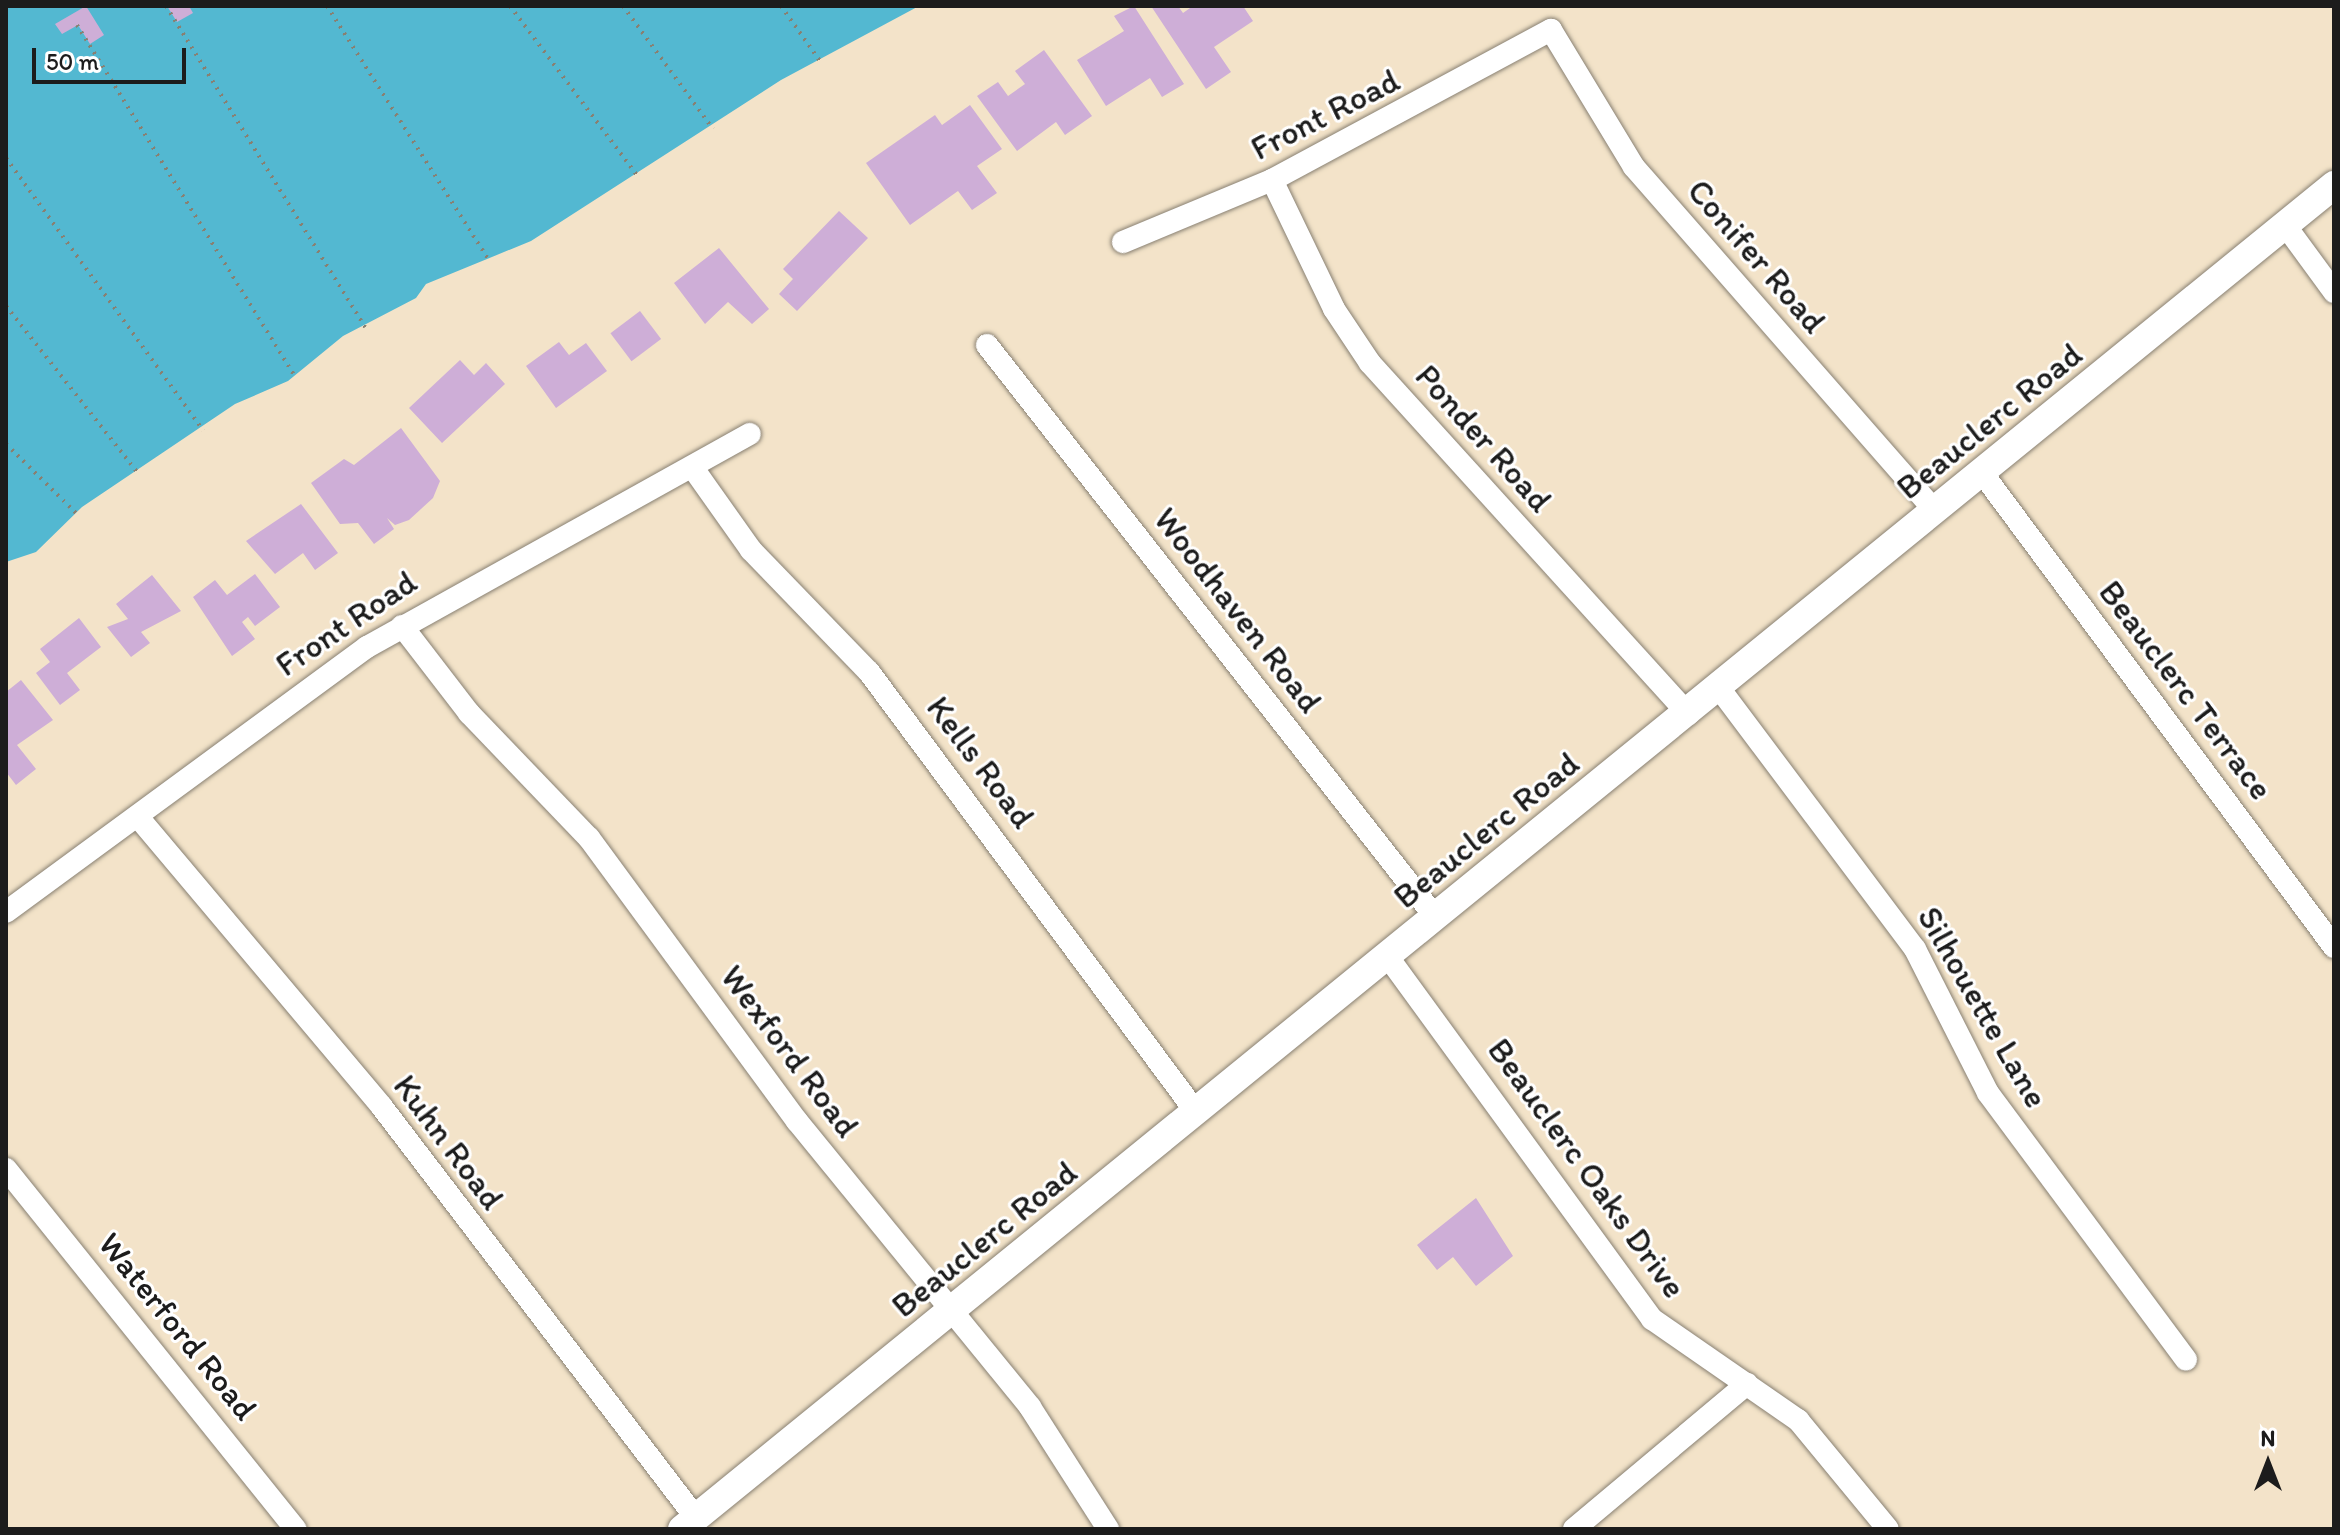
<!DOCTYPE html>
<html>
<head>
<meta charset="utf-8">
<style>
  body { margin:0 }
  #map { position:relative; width:2340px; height:1535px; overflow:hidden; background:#f3e3c9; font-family:Itim,sans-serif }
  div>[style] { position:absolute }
  .water>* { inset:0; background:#53b8d1 }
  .building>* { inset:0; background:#ceaed7; transform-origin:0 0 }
  .path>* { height:4px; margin-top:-2px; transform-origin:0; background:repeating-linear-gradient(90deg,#888072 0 2px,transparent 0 8px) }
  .roads { filter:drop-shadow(0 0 2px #888072) drop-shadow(0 0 2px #888072) }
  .minor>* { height:22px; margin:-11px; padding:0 11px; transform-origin:11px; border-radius:11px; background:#fff }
  .tertiary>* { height:28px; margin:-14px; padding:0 14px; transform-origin:14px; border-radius:14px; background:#fff }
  span { translate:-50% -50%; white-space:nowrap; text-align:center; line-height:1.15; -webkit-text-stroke:6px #fff; paint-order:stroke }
  .street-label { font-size:34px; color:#1c1c1c }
  .frame { position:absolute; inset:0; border:8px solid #1c1c1c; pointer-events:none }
  .north { position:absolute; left:2228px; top:1423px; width:80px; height:80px; -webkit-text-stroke:6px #fff; paint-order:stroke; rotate:0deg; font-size:22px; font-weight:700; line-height:32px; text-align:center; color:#1c1c1c }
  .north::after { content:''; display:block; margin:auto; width:28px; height:36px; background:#1c1c1c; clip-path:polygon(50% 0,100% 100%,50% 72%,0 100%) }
  .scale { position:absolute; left:32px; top:48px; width:154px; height:36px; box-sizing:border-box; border:4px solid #1c1c1c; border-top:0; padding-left:10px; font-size:24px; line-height:28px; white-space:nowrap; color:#1c1c1c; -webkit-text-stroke:6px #fff; paint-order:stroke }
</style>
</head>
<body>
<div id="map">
  <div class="water">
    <div style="clip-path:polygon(6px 6px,919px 6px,781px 80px,531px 241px,426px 284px,416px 298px,343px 336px,288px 381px,235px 404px,82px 507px,36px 552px,6px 562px)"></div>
  </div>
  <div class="building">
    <div style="clip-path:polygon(86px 6px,104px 35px,90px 44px,78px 25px,62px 34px,55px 24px)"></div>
    <div style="clip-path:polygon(167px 6px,189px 6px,193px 13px,177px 22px)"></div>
    <div style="clip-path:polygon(1134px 6px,1184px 84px,1162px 97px,1150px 78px,1106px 106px,1077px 60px,1124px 31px,1114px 16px)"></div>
    <div style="clip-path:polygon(1151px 6px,1178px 6px,1183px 13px,1193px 6px,1243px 6px,1253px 21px,1214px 47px,1231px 72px,1206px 89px)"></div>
    <div style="clip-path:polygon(1044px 50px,1092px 116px,1065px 135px,1056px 122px,1017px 151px,977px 96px,998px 82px,1008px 96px,1025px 84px,1015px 71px)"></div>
    <div style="clip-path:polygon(970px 105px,1002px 149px,977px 166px,997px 193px,972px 210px,958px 191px,910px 225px,866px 163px,935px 115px,942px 125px)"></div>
    <div style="clip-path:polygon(839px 211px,868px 238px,797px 311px,779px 294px,793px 279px,783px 269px)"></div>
    <div style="clip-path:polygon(719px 248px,769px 309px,752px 324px,728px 302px,705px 324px,674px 283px)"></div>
    <div style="left:640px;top:311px;width:35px;height:37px;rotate:53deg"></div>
    <div style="clip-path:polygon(559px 342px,569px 355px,586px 343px,607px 371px,556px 408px,526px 366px)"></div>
    <div style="clip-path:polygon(460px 360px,474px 375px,486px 363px,505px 384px,442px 443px,409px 408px)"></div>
    <div style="clip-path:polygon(401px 428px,440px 481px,433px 498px,409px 520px,395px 525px,387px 518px,394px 529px,374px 544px,358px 523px,340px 524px,311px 483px,344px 459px,354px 465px)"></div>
    <div style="clip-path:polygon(301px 504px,338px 553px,315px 570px,303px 553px,275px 574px,246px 541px)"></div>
    <div style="clip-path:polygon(255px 574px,280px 607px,255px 626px,248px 617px,242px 622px,255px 639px,232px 656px,193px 597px,215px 580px,227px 595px)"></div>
    <div style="clip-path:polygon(152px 575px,181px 611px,141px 632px,150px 643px,131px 657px,107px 627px,128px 619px,116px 604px)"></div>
    <div style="clip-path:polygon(79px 618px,101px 647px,67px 673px,80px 690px,60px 705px,36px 673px,50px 662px,40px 649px)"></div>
    <div style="clip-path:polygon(21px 680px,53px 720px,17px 745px,36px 769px,16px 785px,6px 772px,6px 692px)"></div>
    <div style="clip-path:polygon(1476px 1198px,1513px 1256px,1476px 1286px,1453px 1257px,1437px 1270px,1417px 1245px)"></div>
  </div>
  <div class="path">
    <div style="left:166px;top:6px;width:378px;rotate:58.2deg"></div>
    <div style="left:327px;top:6px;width:301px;rotate:57.5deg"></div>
    <div style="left:510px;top:6px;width:215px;rotate:53.1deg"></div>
    <div style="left:623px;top:6px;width:152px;rotate:53.8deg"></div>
    <div style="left:781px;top:6px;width:67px;rotate:54.7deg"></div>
    <div style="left:77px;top:25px;width:412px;rotate:58.2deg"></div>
    <div style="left:6px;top:158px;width:336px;rotate:54.1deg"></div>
    <div style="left:6px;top:306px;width:211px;rotate:51.7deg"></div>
    <div style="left:6px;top:444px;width:100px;rotate:44.6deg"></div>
  </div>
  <div class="roads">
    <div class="minor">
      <div style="left:1272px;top:180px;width:143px;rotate:64.3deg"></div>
      <div style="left:1334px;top:309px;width:65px;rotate:56.3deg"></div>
      <div style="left:1370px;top:363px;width:474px;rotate:47.8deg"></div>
      <div style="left:2285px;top:225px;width:83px;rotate:53.8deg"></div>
      <div style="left:1123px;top:242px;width:161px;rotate:-22.6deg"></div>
      <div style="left:1272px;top:180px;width:317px;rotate:-28.3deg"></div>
      <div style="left:1551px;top:30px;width:160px;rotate:58.8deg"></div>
      <div style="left:1634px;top:167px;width:457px;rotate:48.8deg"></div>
      <div style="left:987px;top:345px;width:728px;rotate:51.92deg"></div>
      <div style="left:693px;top:468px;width:100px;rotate:54.7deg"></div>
      <div style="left:751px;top:550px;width:170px;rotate:46deg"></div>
      <div style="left:869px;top:672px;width:548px;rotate:53.38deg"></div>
      <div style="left:1983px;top:474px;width:589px;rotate:53.42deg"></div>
      <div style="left:402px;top:626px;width:110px;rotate:52.4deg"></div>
      <div style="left:469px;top:713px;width:173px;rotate:46.2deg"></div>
      <div style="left:589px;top:838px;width:351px;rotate:53.7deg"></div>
      <div style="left:797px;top:1121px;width:369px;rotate:50.8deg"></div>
      <div style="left:1030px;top:1407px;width:145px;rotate:57.4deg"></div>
      <div style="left:1719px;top:688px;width:326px;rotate:53.1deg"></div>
      <div style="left:1915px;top:949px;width:161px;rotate:63.1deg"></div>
      <div style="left:1988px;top:1093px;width:332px;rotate:53.4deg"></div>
      <div style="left:138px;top:817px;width:379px;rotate:49.9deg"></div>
      <div style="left:382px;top:1107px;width:517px;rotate:52.62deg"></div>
      <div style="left:6px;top:912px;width:448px;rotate:-36.3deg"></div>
      <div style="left:367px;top:647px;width:438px;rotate:-29.1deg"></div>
      <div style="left:1388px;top:957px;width:448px;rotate:53.9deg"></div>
      <div style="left:1652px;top:1319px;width:178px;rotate:34.7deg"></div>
      <div style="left:1798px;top:1420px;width:141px;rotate:50.5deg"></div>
      <div style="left:6px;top:1169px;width:462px;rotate:51.2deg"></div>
      <div style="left:1574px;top:1529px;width:226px;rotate:-40deg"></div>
    </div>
    <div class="tertiary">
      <div style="left:682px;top:1529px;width:2130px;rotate:-39.13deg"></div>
    </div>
  </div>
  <div class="street-label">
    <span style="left:1325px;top:114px;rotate:-27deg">Front Road</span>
    <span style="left:1757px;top:256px;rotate:49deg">Conifer Road</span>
    <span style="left:1989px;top:421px;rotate:-39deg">Beauclerc Road</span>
    <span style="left:1484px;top:438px;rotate:48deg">Ponder Road</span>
    <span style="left:1238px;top:610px;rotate:52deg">Woodhaven Road</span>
    <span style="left:346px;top:623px;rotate:-34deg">Front Road</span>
    <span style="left:2186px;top:690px;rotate:53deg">Beauclerc Terrace</span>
    <span style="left:981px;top:762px;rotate:53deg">Kells Road</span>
    <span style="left:1486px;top:830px;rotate:-39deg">Beauclerc Road</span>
    <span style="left:1983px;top:1007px;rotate:60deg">Silhouette Lane</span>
    <span style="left:790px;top:1051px;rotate:53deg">Wexford Road</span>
    <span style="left:449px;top:1142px;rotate:53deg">Kuhn Road</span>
    <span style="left:1587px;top:1168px;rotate:54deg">Beauclerc Oaks Drive</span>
    <span style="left:984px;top:1239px;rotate:-39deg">Beauclerc Road</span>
    <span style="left:178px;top:1326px;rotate:51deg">Waterford Road</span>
  </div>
  <div class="frame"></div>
  <div class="north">N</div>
  <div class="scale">50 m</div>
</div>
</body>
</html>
